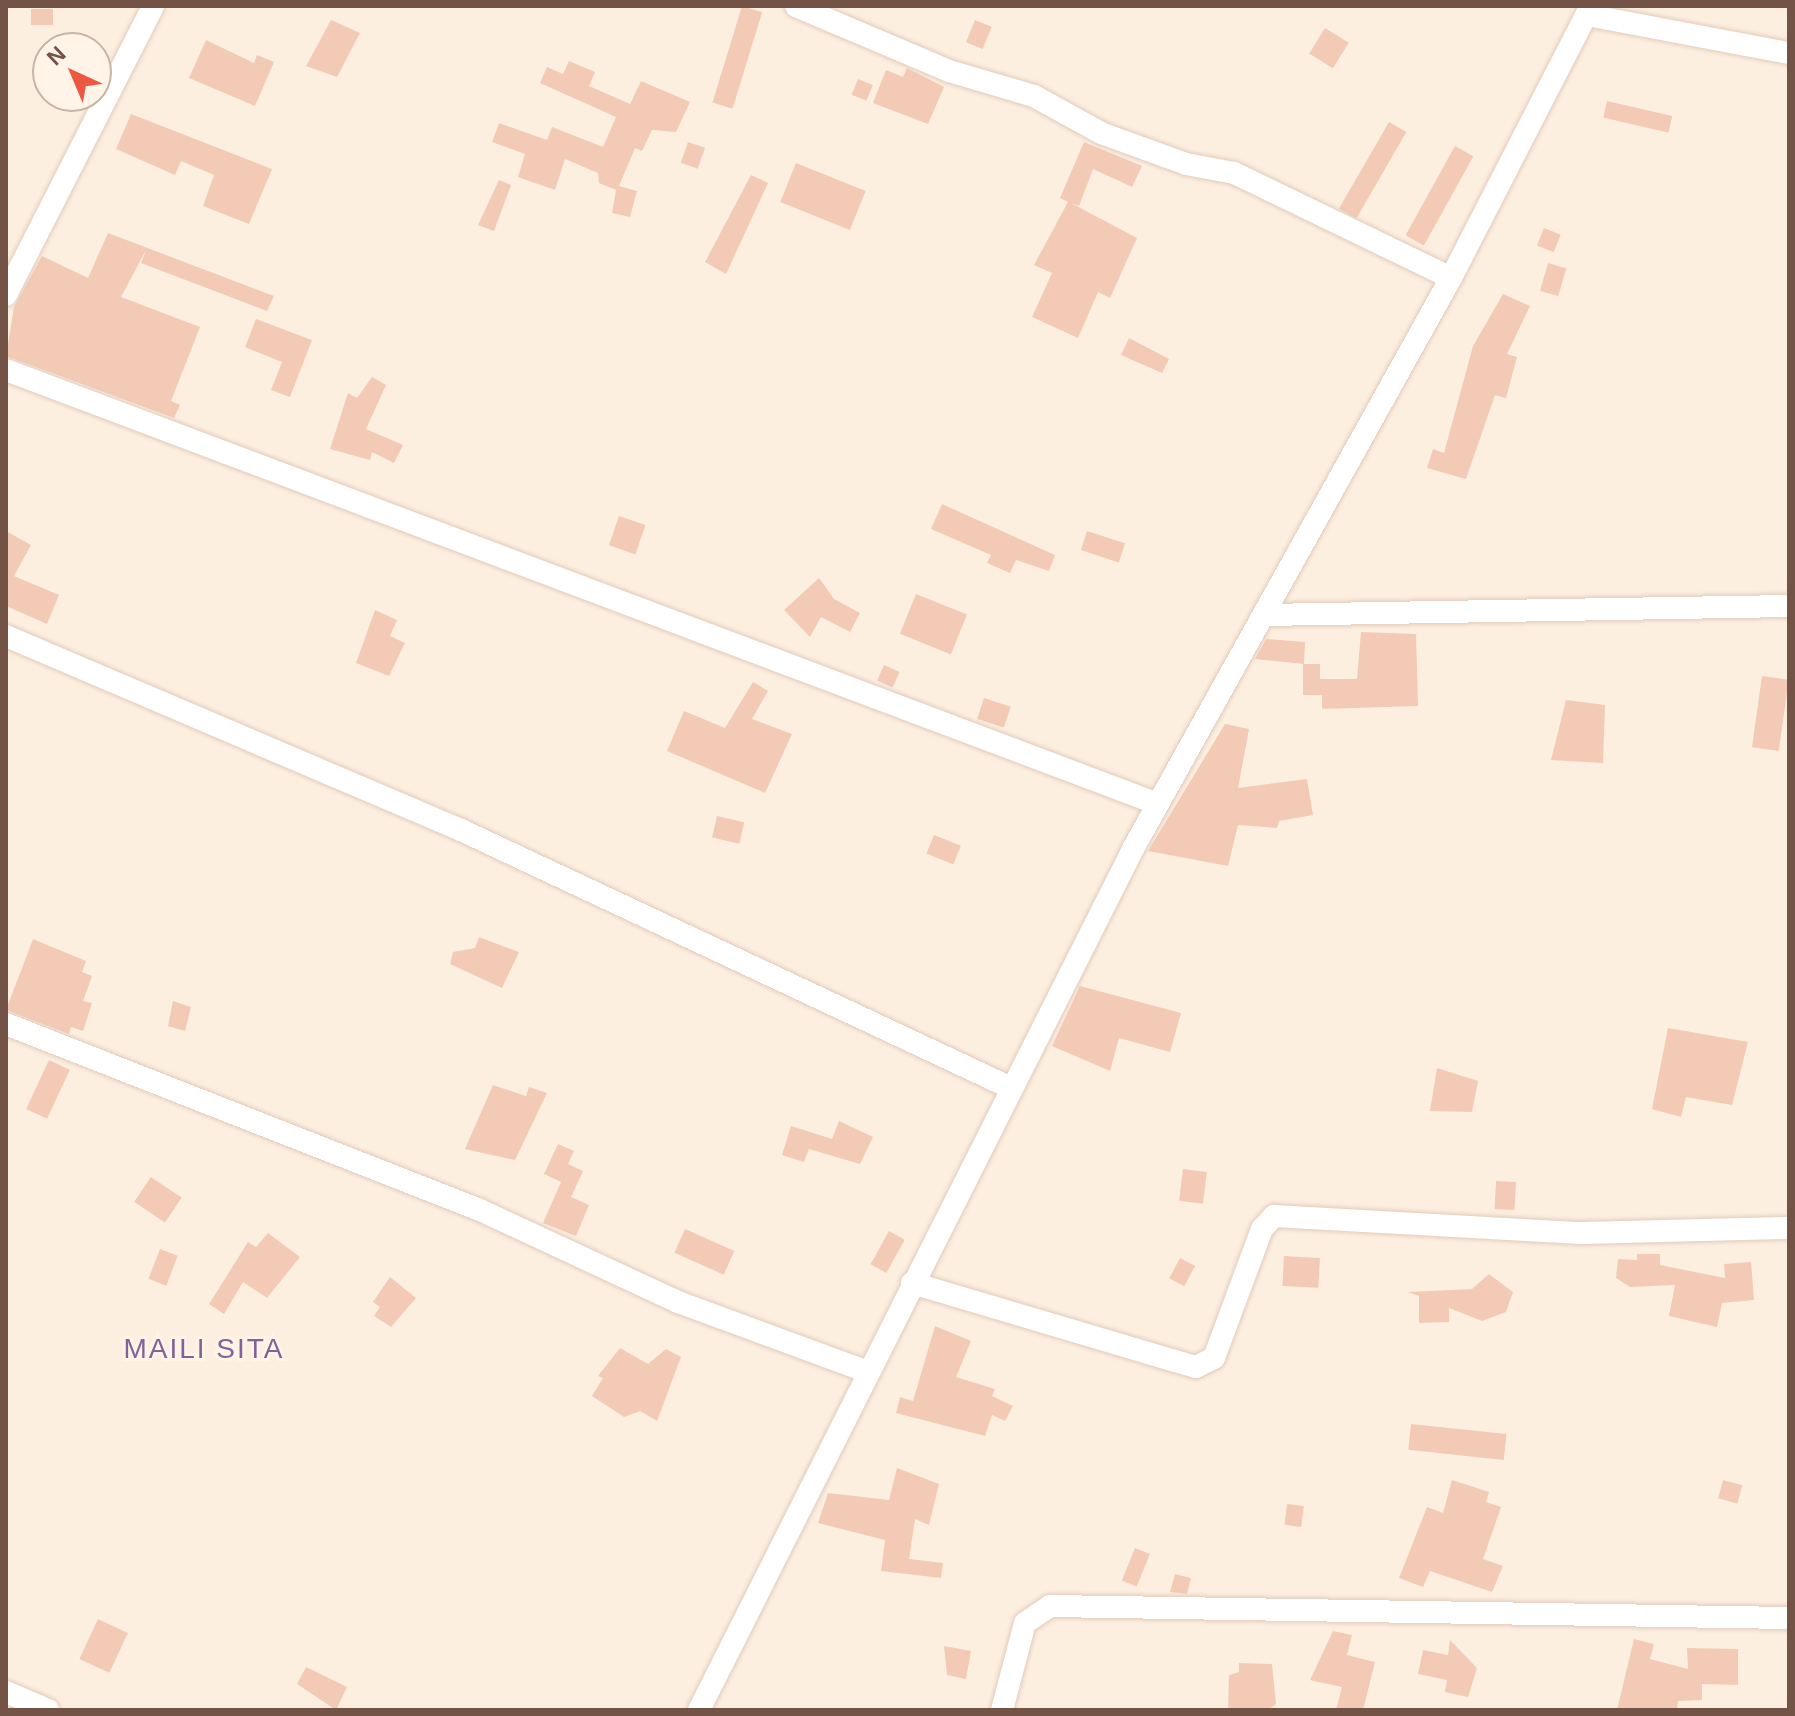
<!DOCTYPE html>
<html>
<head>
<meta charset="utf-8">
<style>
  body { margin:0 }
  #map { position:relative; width:1795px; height:1716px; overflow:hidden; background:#fdefe0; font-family:Arial,sans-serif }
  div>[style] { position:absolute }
  .building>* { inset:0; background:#f3cab6; transform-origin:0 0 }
  .roads { filter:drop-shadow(0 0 2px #e1cbbc) drop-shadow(0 0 2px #e1cbbc) }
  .street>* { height:22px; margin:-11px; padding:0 11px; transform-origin:11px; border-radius:11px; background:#fff }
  span { translate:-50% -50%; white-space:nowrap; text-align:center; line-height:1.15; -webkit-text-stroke:6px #fff4e7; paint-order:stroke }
  .quarter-label { font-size:28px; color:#826298; letter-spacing:2px }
  .frame { position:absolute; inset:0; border:8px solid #745347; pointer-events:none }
  .north { position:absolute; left:32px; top:32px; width:80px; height:80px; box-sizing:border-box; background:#fff4e7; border:2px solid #c7b4a7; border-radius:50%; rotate:316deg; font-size:22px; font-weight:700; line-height:32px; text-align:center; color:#745347 }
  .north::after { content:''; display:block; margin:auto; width:28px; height:36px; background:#ec5940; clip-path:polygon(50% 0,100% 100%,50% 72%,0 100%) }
</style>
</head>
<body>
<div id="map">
  <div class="building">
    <div style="left:742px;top:6px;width:21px;height:101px;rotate:17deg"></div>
    <div style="left:31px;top:9px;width:22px;height:16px"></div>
    <div style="clip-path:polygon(331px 20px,360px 33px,337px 77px,306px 66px)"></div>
    <div style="left:975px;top:20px;width:18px;height:24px;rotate:22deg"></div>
    <div style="left:1325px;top:28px;width:28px;height:30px;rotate:32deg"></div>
    <div style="clip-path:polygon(206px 40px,254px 63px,257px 55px,274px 62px,255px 106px,189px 78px)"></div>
    <div style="clip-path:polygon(569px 61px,595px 72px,589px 86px,630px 104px,641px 81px,690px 102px,676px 132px,652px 130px,642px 151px,635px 148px,619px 186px,637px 191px,630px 217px,612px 213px,616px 190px,599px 183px,598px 173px,565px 159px,555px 190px,518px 177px,525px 154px,492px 142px,499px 123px,547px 140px,552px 127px,603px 147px,616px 117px,540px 83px,547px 67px,563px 74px)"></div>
    <div style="clip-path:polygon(907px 68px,944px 87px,928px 124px,873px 103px,886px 70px,903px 77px)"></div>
    <div style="left:858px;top:79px;width:16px;height:17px;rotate:22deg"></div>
    <div style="left:1607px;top:101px;width:67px;height:17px;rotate:13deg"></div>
    <div style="clip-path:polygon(131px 114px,272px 169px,249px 224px,203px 206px,214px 175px,181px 161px,175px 175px,116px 149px)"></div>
    <div style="left:1389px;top:122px;width:20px;height:100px;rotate:30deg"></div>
    <div style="left:688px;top:142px;width:18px;height:22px;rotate:19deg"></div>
    <div style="clip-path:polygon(1084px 142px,1142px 166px,1132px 187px,1093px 169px,1079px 206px,1071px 203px,1137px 238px,1110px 298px,1098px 292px,1078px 338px,1032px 317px,1052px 273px,1034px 265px,1068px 202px,1060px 198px)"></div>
    <div style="left:1455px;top:146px;width:21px;height:102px;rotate:29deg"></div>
    <div style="left:796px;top:163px;width:75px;height:42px;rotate:22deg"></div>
    <div style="clip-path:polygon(751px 175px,768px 183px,726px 274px,705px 262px)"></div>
    <div style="clip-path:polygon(499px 180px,511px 185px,494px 231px,478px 225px)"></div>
    <div style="left:1544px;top:228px;width:18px;height:19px;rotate:22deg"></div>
    <div style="clip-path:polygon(108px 233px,274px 296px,267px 311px,141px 263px,146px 250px,121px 297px,200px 327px,171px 401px,180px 405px,174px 418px,6px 356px,14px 307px,42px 256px,88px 278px)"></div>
    <div style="left:1548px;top:263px;width:19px;height:29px;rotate:16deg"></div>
    <div style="clip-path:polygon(1503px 294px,1530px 306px,1507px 354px,1517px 357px,1506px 398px,1495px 395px,1466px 479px,1427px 468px,1433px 449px,1444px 453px,1473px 346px)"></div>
    <div style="clip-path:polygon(256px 319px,312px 340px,290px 397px,271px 390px,282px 362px,245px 347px)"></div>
    <div style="clip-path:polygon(1129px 338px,1169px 359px,1162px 373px,1121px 355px)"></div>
    <div style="clip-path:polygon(372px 377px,386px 385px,366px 429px,403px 445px,394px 463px,372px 452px,370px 460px,330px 449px,348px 393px,357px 398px)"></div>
    <div style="clip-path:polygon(942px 504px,1055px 555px,1049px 571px,1016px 560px,1010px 573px,987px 563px,991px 555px,931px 529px)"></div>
    <div style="left:619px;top:516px;width:28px;height:31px;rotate:19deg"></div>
    <div style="clip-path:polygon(6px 531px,31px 545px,14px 576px,59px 595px,47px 624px,6px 606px)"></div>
    <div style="left:1087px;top:531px;width:40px;height:20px;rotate:18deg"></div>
    <div style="clip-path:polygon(819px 578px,834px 599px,860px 613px,850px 632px,821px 617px,810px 637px,784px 610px)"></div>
    <div style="left:916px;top:594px;width:55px;height:43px;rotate:22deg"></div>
    <div style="clip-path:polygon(375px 610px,397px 620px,390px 636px,405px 643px,389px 676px,356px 663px)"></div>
    <div style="clip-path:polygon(1361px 632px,1416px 634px,1418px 706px,1322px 709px,1322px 695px,1303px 695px,1303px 664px,1320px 664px,1320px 679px,1357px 679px)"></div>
    <div style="clip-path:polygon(1266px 639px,1305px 642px,1304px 664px,1255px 659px)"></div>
    <div style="left:884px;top:665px;width:17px;height:17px;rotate:24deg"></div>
    <div style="left:1762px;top:676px;width:27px;height:72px;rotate:8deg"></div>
    <div style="clip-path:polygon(753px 682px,768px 691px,752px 719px,792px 734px,765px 793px,667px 751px,684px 711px,725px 728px)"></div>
    <div style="left:984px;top:698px;width:28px;height:22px;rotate:18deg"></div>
    <div style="clip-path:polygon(1566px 700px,1605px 705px,1603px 763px,1551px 760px)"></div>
    <div style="clip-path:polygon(1225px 724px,1249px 729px,1238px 788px,1307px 779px,1313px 815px,1279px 821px,1277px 828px,1238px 825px,1228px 866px,1148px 851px)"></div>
    <div style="left:717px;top:816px;width:28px;height:22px;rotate:13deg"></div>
    <div style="left:934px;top:835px;width:29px;height:20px;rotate:22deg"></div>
    <div style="clip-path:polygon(479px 937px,519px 952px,502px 988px,450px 964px,453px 952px,475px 948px)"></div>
    <div style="clip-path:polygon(33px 939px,86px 961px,82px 972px,92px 976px,83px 1001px,92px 1003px,83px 1031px,71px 1027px,69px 1034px,6px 1010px)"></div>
    <div style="clip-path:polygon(1080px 986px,1181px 1013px,1170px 1052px,1119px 1038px,1110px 1071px,1052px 1046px)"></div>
    <div style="clip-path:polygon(173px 1001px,191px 1007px,185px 1031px,168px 1026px)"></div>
    <div style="clip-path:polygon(1668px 1028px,1748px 1042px,1732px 1105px,1686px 1097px,1681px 1117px,1652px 1109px)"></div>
    <div style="left:49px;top:1060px;width:23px;height:54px;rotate:25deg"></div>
    <div style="clip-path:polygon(1437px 1068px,1478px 1081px,1472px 1112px,1430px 1111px)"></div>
    <div style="clip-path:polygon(493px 1085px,526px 1096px,529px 1087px,547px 1093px,515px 1160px,465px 1149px)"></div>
    <div style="clip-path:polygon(839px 1121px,873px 1137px,860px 1164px,809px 1149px,804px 1162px,782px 1155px,791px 1126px,832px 1139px)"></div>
    <div style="clip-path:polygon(558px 1144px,574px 1151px,568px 1164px,583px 1171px,571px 1197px,589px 1205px,576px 1236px,543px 1223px,561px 1182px,544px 1174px)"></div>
    <div style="left:1183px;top:1169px;width:24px;height:32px;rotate:7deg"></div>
    <div style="left:151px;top:1177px;width:37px;height:30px;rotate:34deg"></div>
    <div style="left:1496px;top:1181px;width:20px;height:28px;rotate:3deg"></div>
    <div style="left:685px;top:1229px;width:54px;height:26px;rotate:24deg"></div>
    <div style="left:889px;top:1231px;width:18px;height:38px;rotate:29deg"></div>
    <div style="clip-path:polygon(268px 1233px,300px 1257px,267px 1298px,243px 1282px,224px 1314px,209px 1304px,248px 1242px,256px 1247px)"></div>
    <div style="left:160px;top:1249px;width:19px;height:32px;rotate:21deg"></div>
    <div style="clip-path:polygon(1637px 1254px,1660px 1254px,1660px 1265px,1725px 1278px,1724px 1264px,1751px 1262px,1754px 1300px,1722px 1303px,1717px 1327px,1669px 1316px,1675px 1285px,1630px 1287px,1616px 1278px,1618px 1259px,1637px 1260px)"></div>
    <div style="left:1284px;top:1256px;width:36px;height:30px;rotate:3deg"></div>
    <div style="left:1180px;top:1258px;width:17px;height:23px;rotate:28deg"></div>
    <div style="clip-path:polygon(1489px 1274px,1513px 1292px,1506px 1312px,1482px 1321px,1449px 1308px,1449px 1322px,1419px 1323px,1419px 1296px,1408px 1292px,1472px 1289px)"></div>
    <div style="clip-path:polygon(390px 1277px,416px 1298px,391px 1327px,374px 1316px,380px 1307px,373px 1302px)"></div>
    <div style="clip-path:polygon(935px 1326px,971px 1341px,956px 1377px,995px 1389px,992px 1396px,1013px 1406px,1005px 1421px,992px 1415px,985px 1436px,896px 1413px,900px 1397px,913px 1401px)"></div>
    <div style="clip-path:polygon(620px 1348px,648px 1364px,666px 1349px,681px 1357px,657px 1421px,640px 1411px,624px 1417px,592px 1396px,603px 1378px,598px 1376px)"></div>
    <div style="left:1411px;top:1424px;width:96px;height:26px;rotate:6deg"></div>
    <div style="clip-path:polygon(897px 1468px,939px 1484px,929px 1525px,915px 1519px,909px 1559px,943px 1563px,941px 1578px,881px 1571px,885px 1540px,818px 1523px,828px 1493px,889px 1500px)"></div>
    <div style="clip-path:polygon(1452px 1480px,1489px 1492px,1486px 1502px,1501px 1507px,1483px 1559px,1503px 1566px,1492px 1592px,1430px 1571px,1423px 1587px,1399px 1578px,1427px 1507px,1443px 1513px)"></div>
    <div style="left:1723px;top:1480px;width:20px;height:19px;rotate:15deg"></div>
    <div style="left:1287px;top:1504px;width:17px;height:21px;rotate:7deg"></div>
    <div style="left:1135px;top:1548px;width:16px;height:35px;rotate:22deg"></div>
    <div style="clip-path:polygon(1175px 1574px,1191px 1578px,1187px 1594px,1170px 1592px)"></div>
    <div style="left:98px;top:1619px;width:33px;height:44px;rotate:25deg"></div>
    <div style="clip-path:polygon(1333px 1631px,1352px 1635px,1347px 1655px,1375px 1662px,1363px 1710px,1336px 1710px,1342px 1687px,1310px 1680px)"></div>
    <div style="clip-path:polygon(1634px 1639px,1654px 1644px,1650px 1659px,1688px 1669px,1687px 1648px,1738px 1649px,1738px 1685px,1702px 1684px,1702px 1700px,1678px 1701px,1677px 1710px,1617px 1710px)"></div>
    <div style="clip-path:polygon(1450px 1640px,1477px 1668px,1468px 1697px,1445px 1692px,1447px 1680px,1418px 1674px,1423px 1650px,1448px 1655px)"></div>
    <div style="clip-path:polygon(944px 1646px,971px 1651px,966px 1679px,947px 1675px)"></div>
    <div style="clip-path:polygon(1239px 1663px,1272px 1664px,1276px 1704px,1268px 1710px,1228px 1710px,1229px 1675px,1239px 1672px)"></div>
    <div style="clip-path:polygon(306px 1667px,347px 1687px,336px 1710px,297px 1684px)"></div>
  </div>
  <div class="roads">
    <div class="street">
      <div style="left:796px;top:6px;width:166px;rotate:23deg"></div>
      <div style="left:949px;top:71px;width:89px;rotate:16.4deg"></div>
      <div style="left:1034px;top:96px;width:77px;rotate:28.9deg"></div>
      <div style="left:1101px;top:133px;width:90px;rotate:20deg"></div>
      <div style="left:1186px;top:164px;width:49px;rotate:10.6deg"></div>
      <div style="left:1234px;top:173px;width:241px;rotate:25.8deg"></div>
      <div style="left:1587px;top:15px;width:206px;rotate:10.7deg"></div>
      <div style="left:6px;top:295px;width:324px;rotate:-63deg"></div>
      <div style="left:6px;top:370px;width:1231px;rotate:20.64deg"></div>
      <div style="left:1264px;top:615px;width:525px;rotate:-0.98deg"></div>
      <div style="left:6px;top:636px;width:495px;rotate:23.1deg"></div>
      <div style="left:461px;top:830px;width:608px;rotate:25.13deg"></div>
      <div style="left:6px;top:1024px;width:509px;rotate:21.43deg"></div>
      <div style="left:480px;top:1210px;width:218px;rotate:24.9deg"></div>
      <div style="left:678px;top:1302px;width:202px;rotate:20.2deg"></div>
      <div style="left:912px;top:1283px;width:296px;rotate:16.5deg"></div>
      <div style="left:1196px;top:1367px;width:20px;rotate:-27deg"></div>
      <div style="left:1214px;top:1358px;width:138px;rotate:-69.6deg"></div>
      <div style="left:1262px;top:1229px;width:18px;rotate:-47deg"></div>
      <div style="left:1274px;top:1216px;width:307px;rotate:3.2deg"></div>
      <div style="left:1581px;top:1233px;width:208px;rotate:-1.4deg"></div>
      <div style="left:6px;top:1692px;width:46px;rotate:23.2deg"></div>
      <div style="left:699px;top:1710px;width:966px;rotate:-63.25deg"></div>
      <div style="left:1134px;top:847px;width:651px;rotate:-60.88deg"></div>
      <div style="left:1451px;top:278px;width:306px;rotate:-62.8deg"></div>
      <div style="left:1002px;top:1710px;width:90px;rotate:-75.2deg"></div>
      <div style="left:1025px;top:1623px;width:30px;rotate:-34deg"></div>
      <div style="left:1050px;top:1606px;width:739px;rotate:0.93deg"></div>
    </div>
  </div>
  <div class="quarter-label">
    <span style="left:204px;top:1349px">MAILI SITA</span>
  </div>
  <div class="frame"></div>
  <div class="north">N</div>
</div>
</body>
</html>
